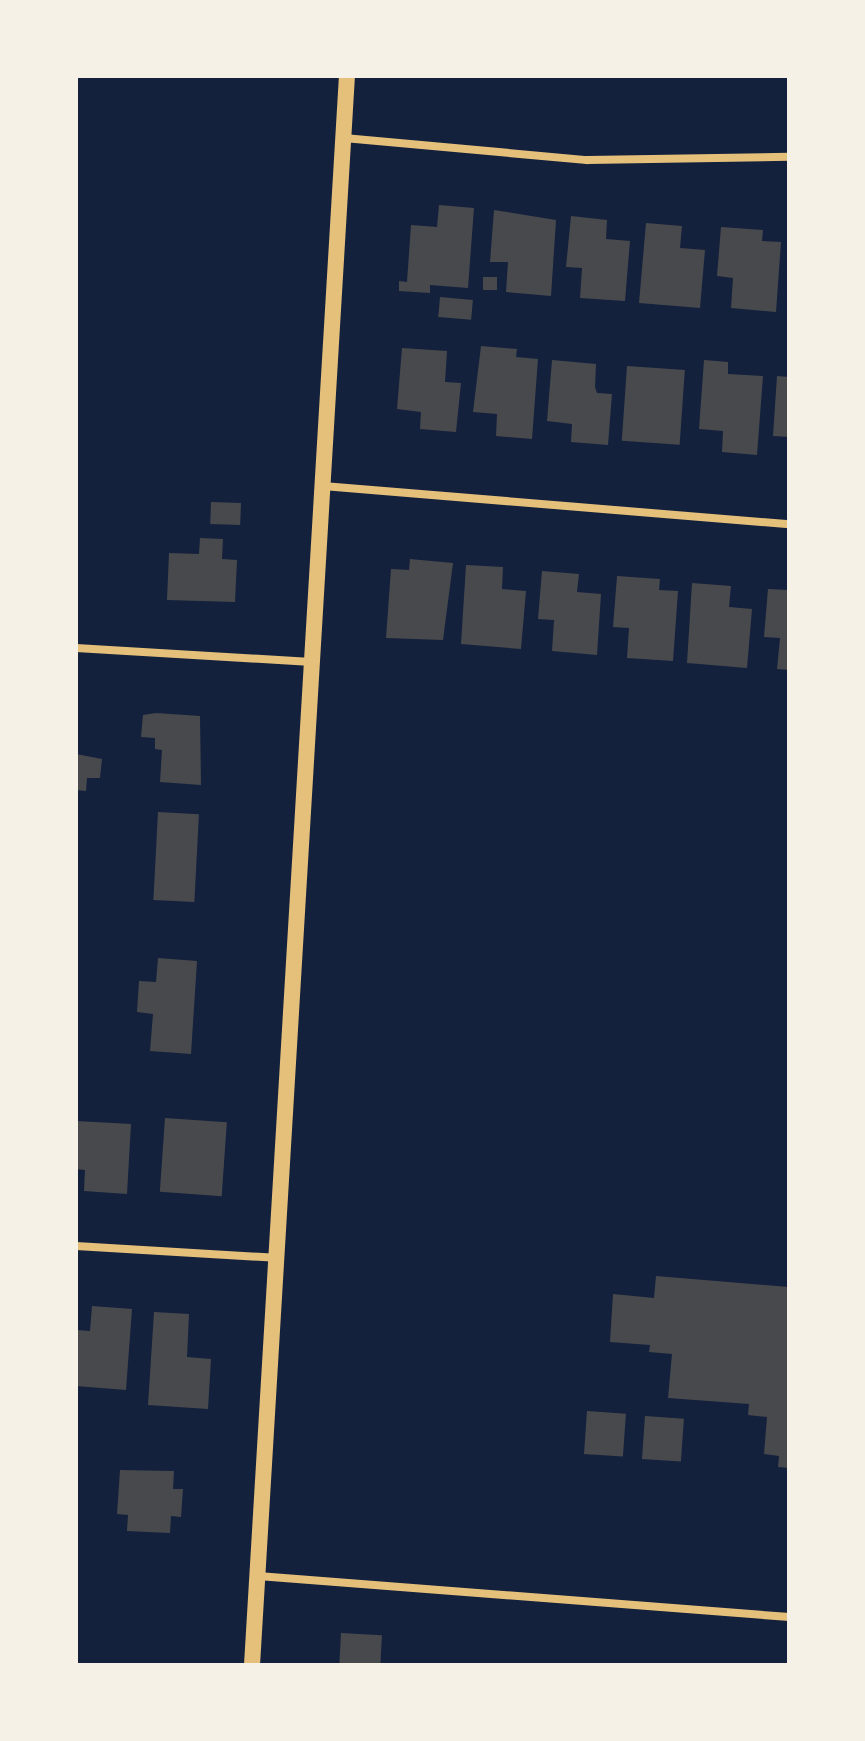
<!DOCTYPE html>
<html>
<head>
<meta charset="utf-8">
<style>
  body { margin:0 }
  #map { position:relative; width:865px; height:1741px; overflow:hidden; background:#14213d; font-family:Cabin,sans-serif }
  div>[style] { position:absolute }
  .building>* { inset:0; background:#48494c; transform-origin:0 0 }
  .minor>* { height:8px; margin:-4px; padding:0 4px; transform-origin:4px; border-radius:4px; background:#e5c07b }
  .secondary>* { height:16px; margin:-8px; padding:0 8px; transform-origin:8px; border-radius:8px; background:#e5c07b }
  span { translate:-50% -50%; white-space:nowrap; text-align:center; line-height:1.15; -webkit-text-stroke:7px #f6f1e7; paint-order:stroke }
  .frame { position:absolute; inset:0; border:78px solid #f6f1e7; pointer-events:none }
</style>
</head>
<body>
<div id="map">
  <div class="building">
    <div style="clip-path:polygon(439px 205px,474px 208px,468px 288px,430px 285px,430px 293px,399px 291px,399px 281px,407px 282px,411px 225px,437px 227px)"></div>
    <div style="clip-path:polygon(494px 210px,556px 220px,551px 296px,506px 292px,508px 262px,490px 262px)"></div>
    <div style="clip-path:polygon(571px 216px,607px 220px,606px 239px,630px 241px,625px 301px,580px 298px,582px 268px,566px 267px)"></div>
    <div style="clip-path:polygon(646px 223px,682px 226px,680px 248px,705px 250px,700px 308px,639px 303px)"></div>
    <div style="clip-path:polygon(721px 227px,763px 230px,762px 241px,781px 242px,776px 312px,731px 308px,733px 278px,717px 276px)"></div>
    <div style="left:483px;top:277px;width:14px;height:13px"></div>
    <div style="left:440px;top:297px;width:33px;height:20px;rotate:5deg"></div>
    <div style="clip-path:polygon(481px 346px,517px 349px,516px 357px,538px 359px,532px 439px,496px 436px,497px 414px,473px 412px)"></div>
    <div style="clip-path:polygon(402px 348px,447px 351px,445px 382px,461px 383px,456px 432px,420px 429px,421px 412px,397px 409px)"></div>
    <div style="clip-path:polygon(552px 360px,596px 364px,595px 387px,597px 393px,612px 394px,608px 445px,571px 442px,572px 424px,547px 421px)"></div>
    <div style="clip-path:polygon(704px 360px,728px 362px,728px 374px,763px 376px,757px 455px,722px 452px,723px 431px,699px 429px)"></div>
    <div style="left:627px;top:366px;width:58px;height:75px;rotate:4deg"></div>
    <div style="clip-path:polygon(777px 376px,789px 377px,789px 437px,773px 436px)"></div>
    <div style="left:211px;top:502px;width:30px;height:22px;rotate:2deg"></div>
    <div style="clip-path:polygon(200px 538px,223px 539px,222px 559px,237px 560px,235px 602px,167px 600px,169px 553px,199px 554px)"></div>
    <div style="clip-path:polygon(410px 559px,453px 563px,443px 640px,386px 638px,391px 569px,409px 570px)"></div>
    <div style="clip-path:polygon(466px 565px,503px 567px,502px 589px,526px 591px,521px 649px,461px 644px)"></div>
    <div style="clip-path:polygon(542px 571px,579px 574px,577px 592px,601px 594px,597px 655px,552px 651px,554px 620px,538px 619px)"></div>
    <div style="clip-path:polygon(617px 576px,660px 579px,659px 590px,678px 591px,673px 661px,627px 658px,629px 628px,613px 627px)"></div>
    <div style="clip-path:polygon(692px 583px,731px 586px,729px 607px,752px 609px,747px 668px,687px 663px)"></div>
    <div style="clip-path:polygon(768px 589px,789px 590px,789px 670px,777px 669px,780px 638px,764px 637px)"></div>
    <div style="clip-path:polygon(156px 713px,200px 716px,201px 785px,160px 782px,162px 750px,155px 749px,155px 738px,141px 737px,143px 715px)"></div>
    <div style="clip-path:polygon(76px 754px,102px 759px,100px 778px,87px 778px,86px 791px,76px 790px)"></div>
    <div style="left:158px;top:812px;width:41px;height:88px;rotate:3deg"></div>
    <div style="clip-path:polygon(158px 958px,197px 961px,191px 1054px,150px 1051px,153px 1014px,137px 1012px,139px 981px,156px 982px)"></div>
    <div style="left:165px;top:1118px;width:62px;height:74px;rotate:4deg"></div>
    <div style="clip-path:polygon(76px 1121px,131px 1124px,127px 1194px,84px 1191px,85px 1170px,76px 1169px)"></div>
    <div style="clip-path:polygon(656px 1276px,789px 1287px,789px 1468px,778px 1467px,779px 1456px,764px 1454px,767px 1417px,748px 1415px,749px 1404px,668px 1398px,672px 1354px,649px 1352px,650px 1345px,610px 1342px,613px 1294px,654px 1298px)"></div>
    <div style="clip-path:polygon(92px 1306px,132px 1309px,126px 1390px,76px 1386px,76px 1330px,90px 1331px)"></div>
    <div style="clip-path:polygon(154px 1312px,189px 1314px,187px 1357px,211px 1359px,208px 1409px,148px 1405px)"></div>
    <div style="left:587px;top:1411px;width:39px;height:43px;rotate:4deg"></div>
    <div style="left:645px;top:1416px;width:39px;height:43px;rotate:4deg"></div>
    <div style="clip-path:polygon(120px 1470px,174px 1471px,173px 1489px,183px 1489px,181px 1517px,171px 1516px,170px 1533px,127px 1531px,128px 1515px,117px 1514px)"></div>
    <div style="left:341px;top:1633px;width:41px;height:32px;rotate:3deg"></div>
  </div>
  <div class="minor">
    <div style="left:344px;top:138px;width:244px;rotate:5.2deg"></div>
    <div style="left:587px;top:160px;width:202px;rotate:-0.9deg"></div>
    <div style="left:323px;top:486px;width:468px;rotate:4.7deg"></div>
    <div style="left:76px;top:648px;width:236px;rotate:3.4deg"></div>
    <div style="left:76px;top:1246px;width:200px;rotate:3.4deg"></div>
    <div style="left:258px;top:1576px;width:533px;rotate:4.42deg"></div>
  </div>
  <div class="secondary">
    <div style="left:252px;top:1665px;width:1592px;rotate:-86.58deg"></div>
  </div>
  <div class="frame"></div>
</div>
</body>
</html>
